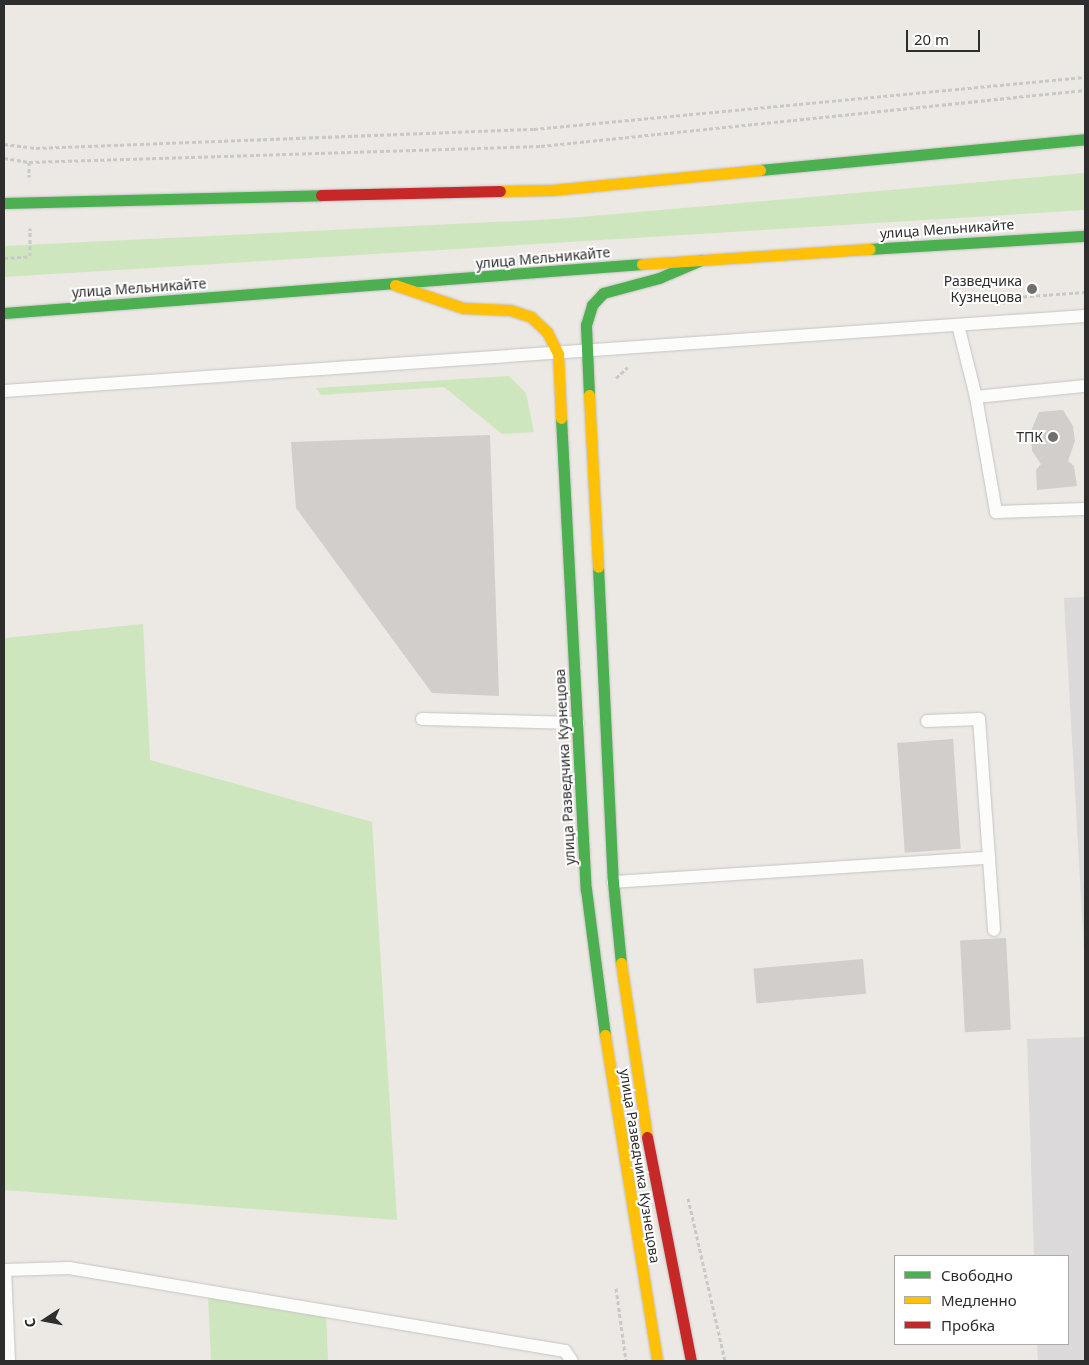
<!DOCTYPE html>
<html>
<head>
<meta charset="utf-8">
<style>
  body { margin:0 }
  #map { position:relative; width:1089px; height:1365px; overflow:hidden; background:#ece8e4; font-family:"Noto Sans",sans-serif }
  div>[style] { position:absolute }
  .industrial>* { inset:0; background:#dcd9db }
  .green>* { inset:0; background:#cee6be }
  .building>* { inset:0; background:#d1cecb; transform-origin:0 0 }
  .path>* { height:3px; margin-top:-1.5px; transform-origin:0; background:repeating-linear-gradient(90deg,#c9c9c8 0 4px,transparent 0 6.5px) }
  .roads { filter:drop-shadow(0 0 1px #c5c4c5) drop-shadow(0 0 1px #c5c4c5) }
  .lane>* { height:12px; margin:-6px; padding:0 6px; transform-origin:6px; border-radius:6px; background:#fcfcfb }
  .fast>* { height:11px; margin:-5.5px; padding:0 5.5px; transform-origin:5.5px; border-radius:5.5px; background:#4caf50 }
  .slow>* { height:11px; margin:-5.5px; padding:0 5.5px; transform-origin:5.5px; border-radius:5.5px; background:#ffc107 }
  .jam>* { height:11px; margin:-5.5px; padding:0 5.5px; transform-origin:5.5px; border-radius:5.5px; background:#c62828 }
  .dots>* { width:14px; height:14px; translate:-50% -50%; box-sizing:border-box; border:2px solid #fff; border-radius:50% }
  span { translate:-50% -50%; white-space:nowrap; text-align:center; line-height:1.15; -webkit-text-stroke:4px #fff; paint-order:stroke }
  .street-label { font-size:14px; color:#2e2e2e }
  .poi-label { font-size:14px; color:#2e2e2e }
  .right { translate:-100% -50%; text-align:right }
  .frame { position:absolute; inset:0; border:5px solid #2e2e2e; pointer-events:none }
  .legend { position:absolute; left:894px; top:1255px; width:175px; height:90px; box-sizing:border-box; background:#fff; border:1px solid #ababab; margin:0; padding:6px 9px; list-style:none; font-size:15px; color:#2e2e2e }
  .legend li { display:flex; align-items:center; gap:10px; height:25px }
  .legend b { width:25px; border:1px solid #ababab }
  .north { position:absolute; left:20px; top:1295px; width:50px; height:50px; -webkit-text-stroke:4px #fff; paint-order:stroke; rotate:259deg; font-size:14px; font-weight:700; line-height:20px; text-align:center; color:#2e2e2e }
  .north::after { content:''; display:block; margin:auto; width:18px; height:22px; background:#2e2e2e; clip-path:polygon(50% 0,100% 100%,50% 72%,0 100%) }
  .scale { position:absolute; left:906px; top:30px; width:74px; height:22px; box-sizing:border-box; border:2px solid #2e2e2e; border-top:0; padding-left:6px; font-size:15px; line-height:18px; white-space:nowrap; color:#2e2e2e; -webkit-text-stroke:4px #fff; paint-order:stroke }
</style>
</head>
<body>
<div id="map">
  <div class="industrial">
    <div style="clip-path:polygon(1085px 597px,1085px 969px,1064px 598px)"></div>
    <div style="clip-path:polygon(1085px 1037px,1085px 1361px,1038px 1361px,1037px 1344px,1068px 1344px,1068px 1256px,1034px 1256px,1027px 1039px)"></div>
  </div>
  <div class="green">
    <div style="clip-path:polygon(1085px 173px,1085px 210px,4px 277px,4px 246px,557px 219px)"></div>
    <div style="clip-path:polygon(509px 376px,526px 393px,534px 432px,502px 434px,444px 387px,321px 395px,316px 388px)"></div>
    <div style="clip-path:polygon(143px 624px,150px 760px,372px 822px,397px 1220px,4px 1190px,4px 638px)"></div>
    <div style="clip-path:polygon(208px 1294px,326px 1314px,328px 1361px,211px 1361px)"></div>
  </div>
  <div class="building">
    <div style="clip-path:polygon(1063px 410px,1073px 426px,1075px 441px,1068px 461px,1074px 466px,1077px 486px,1037px 490px,1036px 470px,1041px 464px,1032px 451px,1031px 431px,1039px 412px)"></div>
    <div style="clip-path:polygon(490px 435px,499px 696px,432px 693px,296px 508px,291px 442px)"></div>
    <div style="left:953px;top:739px;width:110px;height:56px;rotate:86deg"></div>
    <div style="left:1006px;top:938px;width:92px;height:46px;rotate:87deg"></div>
    <div style="left:863px;top:959px;width:35px;height:110px;rotate:85deg"></div>
  </div>
  <div class="path">
    <div style="left:4px;top:144px;width:32px;rotate:7deg"></div>
    <div style="left:36px;top:148px;width:498px;rotate:-2.2deg"></div>
    <div style="left:534px;top:129px;width:553px;rotate:-5.39deg"></div>
    <div style="left:4px;top:158px;width:25px;rotate:9deg"></div>
    <div style="left:29px;top:162px;width:512px;rotate:-1.79deg"></div>
    <div style="left:541px;top:146px;width:547px;rotate:-5.88deg"></div>
    <div style="left:29px;top:162px;width:15px;rotate:90deg"></div>
    <div style="left:4px;top:258px;width:26px;rotate:-4deg"></div>
    <div style="left:30px;top:256px;width:28px;rotate:-90deg"></div>
    <div style="left:1005px;top:304px;width:6px;rotate:-99deg"></div>
    <div style="left:1004px;top:298px;width:81px;rotate:-4.2deg"></div>
    <div style="left:616px;top:378px;width:16px;rotate:-43deg"></div>
    <div style="left:688px;top:1198px;width:167px;rotate:77.2deg"></div>
    <div style="left:616px;top:1288px;width:74px;rotate:82.2deg"></div>
  </div>
  <div class="roads">
    <div class="lane">
      <div style="left:958px;top:325px;width:74px;rotate:76deg"></div>
      <div style="left:976px;top:397px;width:110px;rotate:-5.8deg"></div>
      <div style="left:4px;top:391px;width:1084px;rotate:-3.97deg"></div>
      <div style="left:976px;top:397px;width:117px;rotate:80.1deg"></div>
      <div style="left:996px;top:512px;width:89px;rotate:-1.9deg"></div>
      <div style="left:422px;top:719px;width:156px;rotate:1.5deg"></div>
      <div style="left:989px;top:858px;width:72px;rotate:86deg"></div>
      <div style="left:613px;top:882px;width:377px;rotate:-3.7deg"></div>
      <div style="left:989px;top:858px;width:139px;rotate:-94.1deg"></div>
      <div style="left:979px;top:719px;width:52px;rotate:177.8deg"></div>
      <div style="left:9px;top:1361px;width:91px;rotate:-92.5deg"></div>
      <div style="left:5px;top:1270px;width:64px;rotate:-1.8deg"></div>
      <div style="left:69px;top:1268px;width:503px;rotate:9.5deg"></div>
      <div style="left:565px;top:1351px;width:12px;rotate:55deg"></div>
    </div>
    <div class="fast">
      <div style="left:760px;top:170px;width:326px;rotate:-5.4deg"></div>
      <div style="left:4px;top:203px;width:317px;rotate:-1.4deg"></div>
      <div style="left:870px;top:249px;width:215px;rotate:-3.5deg"></div>
      <div style="left:4px;top:313px;width:640px;rotate:-4.39deg"></div>
      <div style="left:589px;top:395px;width:70px;rotate:-92.5deg"></div>
      <div style="left:586px;top:325px;width:21px;rotate:-73deg"></div>
      <div style="left:592px;top:305px;width:16px;rotate:-47deg"></div>
      <div style="left:603px;top:293px;width:58px;rotate:-15deg"></div>
      <div style="left:659px;top:278px;width:46px;rotate:-23.2deg"></div>
      <div style="left:561px;top:418px;width:472px;rotate:87deg"></div>
      <div style="left:586px;top:889px;width:147px;rotate:82.6deg"></div>
      <div style="left:598px;top:567px;width:315px;rotate:87.3deg"></div>
      <div style="left:613px;top:882px;width:81px;rotate:84.4deg"></div>
    </div>
    <div class="slow">
      <div style="left:500px;top:191px;width:52px;rotate:-1.1deg"></div>
      <div style="left:552px;top:190px;width:209px;rotate:-5.5deg"></div>
      <div style="left:642px;top:264px;width:228px;rotate:-3.8deg"></div>
      <div style="left:395px;top:285px;width:72px;rotate:18.7deg"></div>
      <div style="left:463px;top:308px;width:47px;rotate:2.4deg"></div>
      <div style="left:510px;top:310px;width:22px;rotate:18deg"></div>
      <div style="left:531px;top:317px;width:22px;rotate:43deg"></div>
      <div style="left:547px;top:332px;width:25px;rotate:63deg"></div>
      <div style="left:558px;top:354px;width:64px;rotate:87.3deg"></div>
      <div style="left:589px;top:395px;width:172px;rotate:87deg"></div>
      <div style="left:621px;top:963px;width:176px;rotate:81.5deg"></div>
      <div style="left:605px;top:1035px;width:330px;rotate:80.9deg"></div>
    </div>
    <div class="jam">
      <div style="left:321px;top:195px;width:179px;rotate:-1.3deg"></div>
      <div style="left:647px;top:1137px;width:228px;rotate:78.9deg"></div>
    </div>
  </div>
  <div class="dots">
    <div style="left:1032px;top:289px;background:#706f6e"></div>
    <div style="left:1053px;top:437px;background:#706f6e"></div>
  </div>
  <div class="street-label">
    <span style="left:947px;top:229px;rotate:-4deg">улица Мельникайте</span>
    <span style="left:543px;top:258px;rotate:-5deg">улица Мельникайте</span>
    <span style="left:139px;top:288px;rotate:-4deg">улица Мельникайте</span>
    <span style="left:565px;top:767px;rotate:-93deg">улица Разведчика Кузнецова</span>
    <span style="left:640px;top:1166px;rotate:81deg">улица Разведчика Кузнецова</span>
  </div>
  <div class="poi-label">
    <span class="right" style="left:1022px;top:289px">Разведчика<br>Кузнецова</span>
    <span class="right" style="left:1043px;top:437px">ТПК</span>
  </div>
  <div class="frame"></div>
  <ul class="legend">
  <li><b style="height:6px;background:#4caf50"></b>Свободно</li>
  <li><b style="height:6px;background:#ffc107"></b>Медленно</li>
  <li><b style="height:6px;background:#c62828"></b>Пробка</li>
  </ul>
  <div class="north">С</div>
  <div class="scale">20 m</div>
</div>
</body>
</html>
